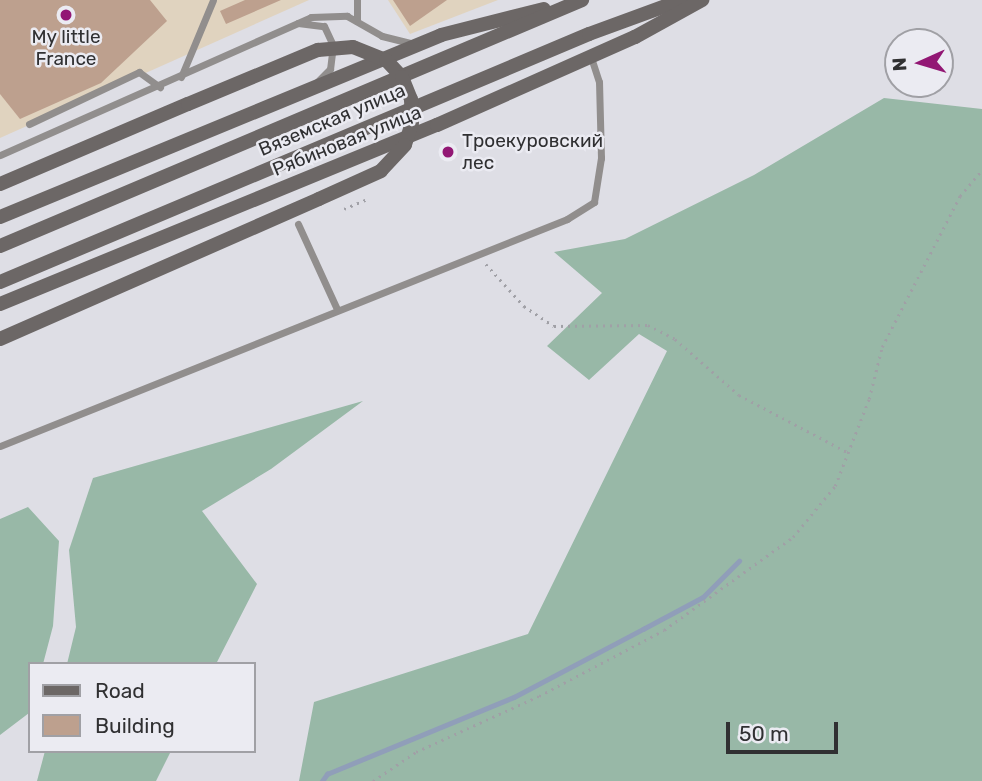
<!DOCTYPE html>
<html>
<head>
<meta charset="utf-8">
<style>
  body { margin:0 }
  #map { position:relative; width:982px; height:781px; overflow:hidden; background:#dedee5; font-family:Rubik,sans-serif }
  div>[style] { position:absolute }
  .industrial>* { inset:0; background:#e0d3bf }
  .forest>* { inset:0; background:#98b8a7 }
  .stream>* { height:4.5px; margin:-2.25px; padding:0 2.25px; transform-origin:2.25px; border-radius:2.25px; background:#909eb9 }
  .building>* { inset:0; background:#bda08e }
  .path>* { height:2.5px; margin-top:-1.25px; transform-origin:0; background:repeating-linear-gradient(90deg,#a0a0a6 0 2px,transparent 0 7px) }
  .service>* { height:7px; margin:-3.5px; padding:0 3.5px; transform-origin:3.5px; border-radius:3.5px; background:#918e8d }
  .secondary>* { height:14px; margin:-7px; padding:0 7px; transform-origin:7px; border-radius:7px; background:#6c6766 }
  .secondary-bridge>* { height:14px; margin:-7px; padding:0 7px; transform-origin:7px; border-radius:7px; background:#6c6766 }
  .dots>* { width:19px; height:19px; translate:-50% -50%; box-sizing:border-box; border:4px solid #ebebf2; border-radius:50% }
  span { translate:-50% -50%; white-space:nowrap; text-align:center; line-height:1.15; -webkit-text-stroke:5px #ebebf2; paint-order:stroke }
  .poi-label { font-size:19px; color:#303032 }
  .left { translate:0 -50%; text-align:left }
  .street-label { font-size:19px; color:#303032 }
  .legend { position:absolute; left:28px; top:662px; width:228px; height:91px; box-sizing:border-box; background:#ebebf2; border:2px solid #a0a0a5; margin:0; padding:9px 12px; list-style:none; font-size:21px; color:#303032 }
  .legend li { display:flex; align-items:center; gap:14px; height:35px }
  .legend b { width:35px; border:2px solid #a0a0a5 }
  .north { position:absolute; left:884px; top:28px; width:70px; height:70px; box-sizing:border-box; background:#ebebf2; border:2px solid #a0a0a5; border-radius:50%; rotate:266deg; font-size:19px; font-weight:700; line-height:28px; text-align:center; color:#303032 }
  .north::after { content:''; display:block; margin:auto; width:24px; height:32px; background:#921774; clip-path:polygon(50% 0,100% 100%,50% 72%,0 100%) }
  .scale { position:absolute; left:726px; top:722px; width:112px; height:32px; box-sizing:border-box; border:4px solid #303032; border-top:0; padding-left:9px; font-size:21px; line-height:24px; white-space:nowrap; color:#303032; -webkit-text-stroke:5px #ebebf2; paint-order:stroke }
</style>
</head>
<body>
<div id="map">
  <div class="industrial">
    <div style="clip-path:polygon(0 0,309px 0,0 138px)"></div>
    <div style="clip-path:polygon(388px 0,498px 0,410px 34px)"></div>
  </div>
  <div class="forest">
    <div style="clip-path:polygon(884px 98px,982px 109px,982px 781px,299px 781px,314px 702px,528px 634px,667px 351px,639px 334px,589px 380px,547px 346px,602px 293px,554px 252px,625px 239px,754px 175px)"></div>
    <div style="clip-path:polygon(363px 401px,271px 469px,202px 511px,257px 584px,216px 664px,67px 664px,76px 627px,69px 550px,93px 478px)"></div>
    <div style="clip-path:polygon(28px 507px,59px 541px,53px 626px,43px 664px,30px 664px,29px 713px,0 735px,0 519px)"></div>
    <div style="clip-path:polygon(45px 751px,171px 751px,156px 781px,37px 781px)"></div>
  </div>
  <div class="stream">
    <div style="left:322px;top:781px;width:9px;rotate:-54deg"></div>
    <div style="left:327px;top:774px;width:202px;rotate:-22.4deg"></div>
    <div style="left:514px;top:697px;width:146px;rotate:-27.8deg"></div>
    <div style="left:643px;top:629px;width:68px;rotate:-28.1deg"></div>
    <div style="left:703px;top:597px;width:51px;rotate:-45deg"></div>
  </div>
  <div class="building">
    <div style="clip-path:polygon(0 0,150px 0,167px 21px,101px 83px,20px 119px,0 94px)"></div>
    <div style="clip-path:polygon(245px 0,281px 0,226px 24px,220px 11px)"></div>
    <div style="clip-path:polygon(393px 0,447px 0,410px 26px)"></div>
  </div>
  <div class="path">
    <div style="left:344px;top:209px;width:25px;rotate:-23deg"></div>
    <div style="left:486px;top:264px;width:57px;rotate:47.9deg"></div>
    <div style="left:524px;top:306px;width:36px;rotate:34deg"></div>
    <div style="left:554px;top:326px;width:94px;rotate:-0.6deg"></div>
    <div style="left:648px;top:325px;width:30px;rotate:27deg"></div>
    <div style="left:675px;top:339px;width:85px;rotate:41.2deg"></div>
    <div style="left:739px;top:395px;width:122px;rotate:27.8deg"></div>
    <div style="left:373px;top:781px;width:52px;rotate:-34deg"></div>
    <div style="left:416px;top:752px;width:135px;rotate:-24.5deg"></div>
    <div style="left:539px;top:696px;width:141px;rotate:-27.8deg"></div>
    <div style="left:664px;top:630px;width:159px;rotate:-35.8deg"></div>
    <div style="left:793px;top:537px;width:66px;rotate:-50.5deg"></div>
    <div style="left:835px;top:486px;width:93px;rotate:-68.7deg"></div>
    <div style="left:869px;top:399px;width:54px;rotate:-76deg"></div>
    <div style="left:882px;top:347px;width:170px;rotate:-62.7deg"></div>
    <div style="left:960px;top:196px;width:34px;rotate:-50deg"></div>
  </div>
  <div class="service">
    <div style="left:357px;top:0;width:21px;rotate:90deg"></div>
    <div style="left:298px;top:23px;width:26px;rotate:7deg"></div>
    <div style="left:324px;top:26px;width:21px;rotate:65deg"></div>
    <div style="left:333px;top:45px;width:24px;rotate:97deg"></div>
    <div style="left:330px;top:69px;width:18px;rotate:135deg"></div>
    <div style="left:181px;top:77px;width:83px;rotate:-67.4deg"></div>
    <div style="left:29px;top:124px;width:122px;rotate:-25.3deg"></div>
    <div style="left:139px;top:72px;width:26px;rotate:36deg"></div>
    <div style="left:0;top:155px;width:340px;rotate:-23.9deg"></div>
    <div style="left:311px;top:17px;width:36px;rotate:-2deg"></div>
    <div style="left:347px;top:16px;width:40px;rotate:29.7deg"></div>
    <div style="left:382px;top:36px;width:30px;rotate:14deg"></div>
    <div style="left:298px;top:224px;width:94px;rotate:65.4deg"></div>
    <div style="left:0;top:446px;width:611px;rotate:-21.82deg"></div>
    <div style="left:567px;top:219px;width:32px;rotate:-32deg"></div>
    <div style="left:594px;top:202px;width:45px;rotate:-81deg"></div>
    <div style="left:601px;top:158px;width:76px;rotate:-91.5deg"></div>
    <div style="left:599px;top:82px;width:26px;rotate:-108deg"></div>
  </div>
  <div class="secondary">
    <div style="left:0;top:184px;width:204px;rotate:-23.1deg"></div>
    <div style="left:0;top:217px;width:477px;rotate:-22.4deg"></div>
    <div style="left:441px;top:35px;width:106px;rotate:-14.2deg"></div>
    <div style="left:0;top:246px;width:632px;rotate:-22.91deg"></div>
    <div style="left:0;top:282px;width:639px;rotate:-22.83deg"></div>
    <div style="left:589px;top:34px;width:99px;rotate:-20.1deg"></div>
    <div style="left:0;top:304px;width:472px;rotate:-22.3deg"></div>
    <div style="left:437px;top:125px;width:217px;rotate:-24deg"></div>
    <div style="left:635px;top:37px;width:77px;rotate:-28.9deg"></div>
    <div style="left:0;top:339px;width:348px;rotate:-23.7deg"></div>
  </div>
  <div class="secondary-bridge">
    <div style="left:188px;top:104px;width:141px;rotate:-22.6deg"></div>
    <div style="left:318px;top:50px;width:35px;rotate:-5deg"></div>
    <div style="left:353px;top:47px;width:35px;rotate:22deg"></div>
    <div style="left:386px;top:60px;width:23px;rotate:47deg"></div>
    <div style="left:402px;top:77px;width:24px;rotate:68deg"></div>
    <div style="left:411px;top:99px;width:24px;rotate:88deg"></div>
    <div style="left:412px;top:123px;width:23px;rotate:108deg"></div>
    <div style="left:405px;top:145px;width:35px;rotate:133deg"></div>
    <div style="left:381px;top:171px;width:68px;rotate:155.7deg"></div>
  </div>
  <div class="dots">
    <div style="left:66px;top:15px;background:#921774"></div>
    <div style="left:448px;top:152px;background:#921774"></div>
  </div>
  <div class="poi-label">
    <span style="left:66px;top:48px">My little<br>France</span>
    <span class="left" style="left:462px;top:152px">Троекуровский<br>лес</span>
  </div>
  <div class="street-label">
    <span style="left:332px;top:120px;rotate:-23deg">Вяземская улица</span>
    <span style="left:347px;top:141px;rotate:-22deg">Рябиновая улица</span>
  </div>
  <ul class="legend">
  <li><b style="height:9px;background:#6c6766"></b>Road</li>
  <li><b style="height:19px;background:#bda08e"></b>Building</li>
  </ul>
  <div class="north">N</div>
  <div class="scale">50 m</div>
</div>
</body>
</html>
